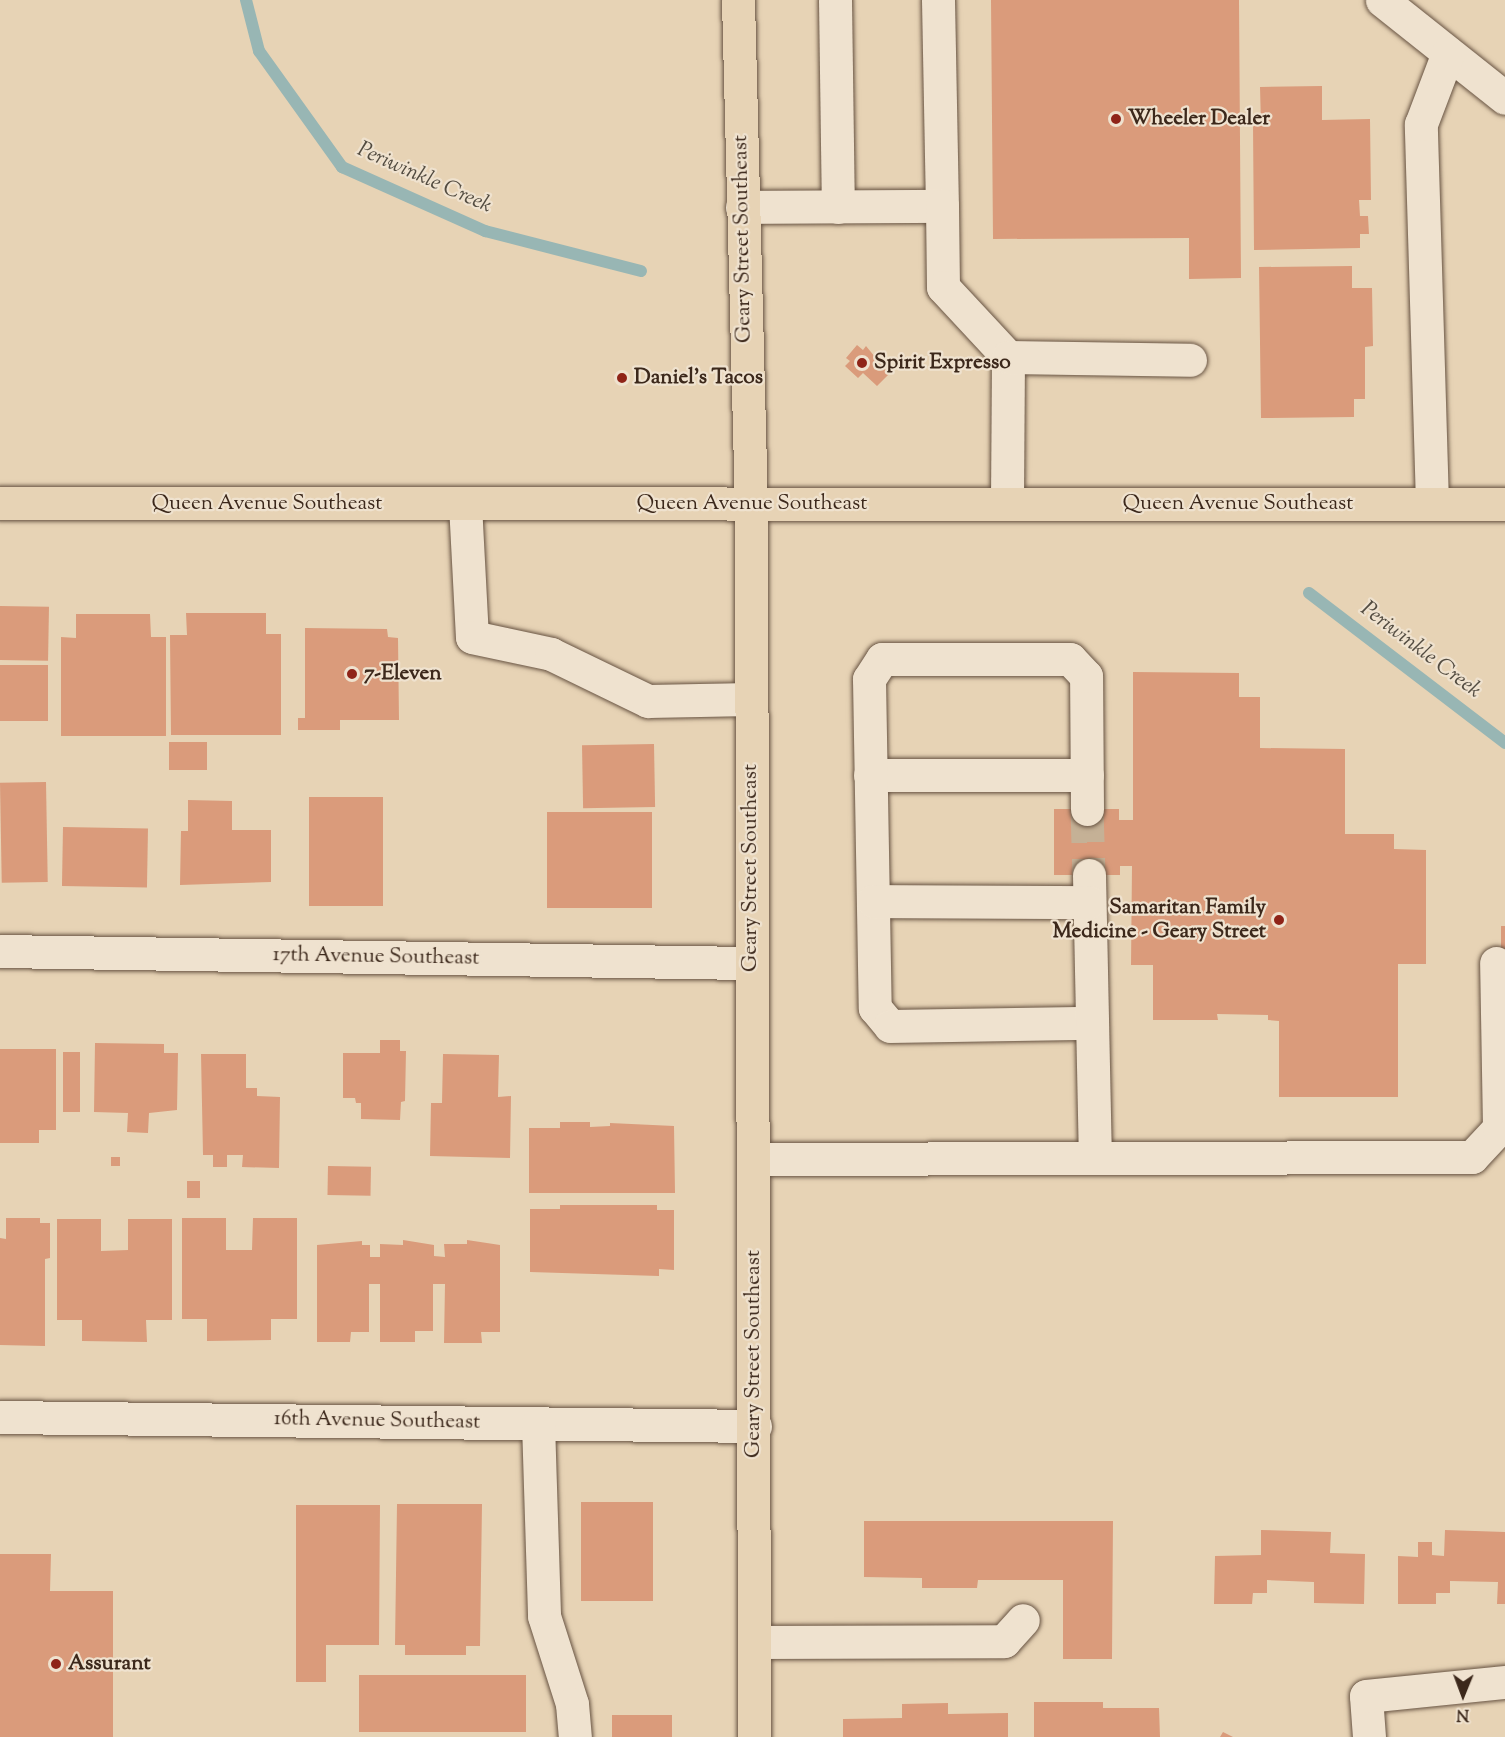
<!DOCTYPE html>
<html>
<head>
<meta charset="utf-8">
<style>
  body { margin:0 }
  #map { position:relative; width:1505px; height:1737px; overflow:hidden; background:#e7d3b5; font-family:"Sorts Mill Goudy",serif }
  div>[style] { position:absolute }
  .stream>* { height:12px; margin:-6px; padding:0 6px; transform-origin:6px; border-radius:6px; background:#98b6b4 }
  .building>* { inset:0; background:#da9b7b; transform-origin:0 0 }
  .minor-tunnel>* { height:33px; margin-top:-16.5px; transform-origin:0; background:repeating-linear-gradient(90deg,#c5b196 0 33px,transparent 0 49px) }
  .roads { filter:drop-shadow(0 0 2px #675342) drop-shadow(0 0 2px #675342) }
  .minor>* { height:33px; margin:-16.5px; padding:0 16.5px; transform-origin:16.5px; border-radius:16.5px; background:#efe2cf }
  .major>* { height:33px; margin:-16.5px; padding:0 16.5px; transform-origin:16.5px; border-radius:16.5px; background:#e7d3b5 }
  .dots>* { width:16px; height:16px; translate:-50% -50%; box-sizing:border-box; border:3px solid #efe2cf; border-radius:50% }
  span { translate:-50% -50%; white-space:nowrap; text-align:center; line-height:1.15; -webkit-text-stroke:4.5px #efe2cf; paint-order:stroke }
  .poi-label { font-size:21px; color:#3c281b; font-weight:700 }
  .left { translate:0 -50%; text-align:left }
  .right { translate:-100% -50%; text-align:right }
  .street-label { font-size:21px; color:#3c281b }
  .water-label { font-size:22px; color:#534c41; font-style:italic }
  .north { position:absolute; left:1433px; top:1665px; width:60px; height:60px; -webkit-text-stroke:4px #efe2cf; paint-order:stroke; rotate:181deg; font-size:16px; font-weight:700; line-height:24px; text-align:center; color:#3c281b }
  .north::after { content:''; display:block; margin:auto; width:21px; height:27px; background:#3c281b; clip-path:polygon(50% 0,100% 100%,50% 72%,0 100%) }
</style>
</head>
<body>
<div id="map">
  <div class="stream">
    <div style="left:246px;top:0;width:53px;rotate:75.7deg"></div>
    <div style="left:259px;top:51px;width:143px;rotate:54.4deg"></div>
    <div style="left:342px;top:167px;width:157px;rotate:24.1deg"></div>
    <div style="left:485px;top:231px;width:161px;rotate:14.4deg"></div>
    <div style="left:1309px;top:593px;width:247px;rotate:37.4deg"></div>
  </div>
  <div class="building">
    <div style="clip-path:polygon(991px 0,1239px 0,1241px 278px,1189px 279px,1189px 238px,993px 239px)"></div>
    <div style="clip-path:polygon(1322px 86px,1322px 120px,1370px 119px,1371px 200px,1359px 200px,1360px 216px,1368px 216px,1369px 234px,1360px 234px,1360px 248px,1254px 250px,1253px 125px,1261px 125px,1260px 87px)"></div>
    <div style="clip-path:polygon(1352px 266px,1352px 288px,1372px 288px,1373px 346px,1365px 347px,1365px 399px,1354px 399px,1354px 417px,1261px 418px,1259px 267px)"></div>
    <div style="clip-path:polygon(857px 345px,863px 350px,866px 346px,889px 374px,877px 386px,863px 373px,858px 378px,845px 366px,850px 361px,846px 358px)"></div>
    <div style="left:0;top:606px;width:49px;height:54px;rotate:1deg"></div>
    <div style="clip-path:polygon(186px 613px,266px 613px,266px 634px,281px 634px,281px 735px,171px 735px,170px 635px,187px 635px)"></div>
    <div style="clip-path:polygon(76px 614px,150px 614px,151px 637px,166px 637px,166px 736px,61px 736px,61px 637px,76px 638px)"></div>
    <div style="clip-path:polygon(305px 628px,387px 629px,388px 637px,398px 638px,399px 720px,340px 720px,340px 730px,298px 730px,298px 718px,305px 718px)"></div>
    <div style="left:0;top:665px;width:48px;height:56px"></div>
    <div style="clip-path:polygon(1133px 672px,1239px 673px,1239px 697px,1260px 697px,1260px 748px,1345px 749px,1345px 834px,1394px 834px,1394px 849px,1426px 850px,1426px 964px,1398px 964px,1398px 1097px,1279px 1097px,1279px 1021px,1268px 1020px,1268px 1015px,1217px 1014px,1218px 1020px,1153px 1020px,1153px 965px,1131px 965px,1132px 866px,1120px 866px,1120px 875px,1054px 875px,1054px 809px,1119px 809px,1119px 820px,1133px 820px)"></div>
    <div style="left:207px;top:742px;width:28px;height:38px;rotate:90deg"></div>
    <div style="left:654px;top:744px;width:63px;height:72px;rotate:89deg"></div>
    <div style="left:46px;top:782px;width:100px;height:46px;rotate:89deg"></div>
    <div style="left:309px;top:797px;width:74px;height:109px"></div>
    <div style="clip-path:polygon(188px 800px,232px 801px,232px 830px,271px 830px,271px 882px,180px 885px,181px 831px,188px 831px)"></div>
    <div style="left:547px;top:812px;width:105px;height:96px"></div>
    <div style="left:63px;top:827px;width:85px;height:59px;rotate:1deg"></div>
    <div style="left:1501px;top:926px;width:4px;height:38px"></div>
    <div style="clip-path:polygon(380px 1040px,400px 1040px,400px 1051px,406px 1051px,405px 1101px,401px 1102px,400px 1120px,361px 1119px,361px 1103px,356px 1103px,355px 1098px,343px 1098px,343px 1053px,380px 1053px)"></div>
    <div style="clip-path:polygon(95px 1043px,164px 1044px,164px 1053px,178px 1053px,177px 1110px,149px 1113px,148px 1133px,127px 1132px,128px 1113px,94px 1112px)"></div>
    <div style="clip-path:polygon(0 1049px,56px 1049px,56px 1130px,39px 1130px,39px 1143px,0 1143px)"></div>
    <div style="left:63px;top:1052px;width:17px;height:60px"></div>
    <div style="clip-path:polygon(201px 1054px,246px 1054px,246px 1088px,257px 1088px,257px 1096px,280px 1097px,279px 1168px,242px 1167px,243px 1155px,227px 1155px,227px 1167px,213px 1167px,213px 1155px,203px 1155px)"></div>
    <div style="clip-path:polygon(443px 1054px,499px 1055px,498px 1097px,511px 1096px,510px 1158px,430px 1156px,431px 1103px,442px 1103px)"></div>
    <div style="clip-path:polygon(560px 1122px,590px 1122px,590px 1127px,610px 1126px,610px 1123px,674px 1126px,675px 1193px,529px 1193px,529px 1128px,560px 1128px)"></div>
    <div style="left:111px;top:1157px;width:9px;height:9px"></div>
    <div style="left:328px;top:1166px;width:43px;height:29px;rotate:1deg"></div>
    <div style="left:187px;top:1181px;width:13px;height:17px"></div>
    <div style="clip-path:polygon(560px 1205px,657px 1205px,657px 1210px,674px 1210px,674px 1270px,659px 1269px,659px 1276px,530px 1272px,530px 1209px,560px 1209px)"></div>
    <div style="clip-path:polygon(6px 1218px,40px 1218px,40px 1223px,50px 1223px,50px 1258px,45px 1259px,45px 1346px,0 1345px,0 1238px,6px 1239px)"></div>
    <div style="clip-path:polygon(182px 1218px,226px 1218px,226px 1250px,252px 1250px,253px 1218px,297px 1218px,297px 1319px,271px 1319px,271px 1340px,207px 1341px,207px 1319px,182px 1319px)"></div>
    <div style="clip-path:polygon(57px 1219px,101px 1219px,101px 1251px,128px 1250px,128px 1219px,172px 1219px,172px 1320px,146px 1320px,147px 1342px,82px 1341px,82px 1320px,57px 1320px)"></div>
    <div style="clip-path:polygon(403px 1240px,434px 1245px,434px 1256px,445px 1257px,444px 1244px,467px 1244px,467px 1240px,500px 1245px,500px 1332px,481px 1332px,482px 1343px,444px 1343px,445px 1284px,433px 1284px,433px 1331px,415px 1331px,415px 1342px,380px 1342px,380px 1284px,369px 1284px,369px 1332px,351px 1332px,350px 1342px,317px 1342px,317px 1245px,362px 1241px,362px 1245px,370px 1245px,370px 1257px,380px 1257px,380px 1244px,403px 1245px)"></div>
    <div style="left:581px;top:1502px;width:72px;height:99px"></div>
    <div style="clip-path:polygon(397px 1504px,482px 1504px,480px 1646px,466px 1646px,466px 1655px,405px 1655px,405px 1645px,395px 1645px)"></div>
    <div style="clip-path:polygon(296px 1505px,380px 1505px,379px 1645px,326px 1645px,326px 1682px,296px 1682px)"></div>
    <div style="clip-path:polygon(864px 1521px,1113px 1521px,1112px 1659px,1063px 1659px,1063px 1580px,978px 1580px,977px 1588px,922px 1588px,922px 1578px,864px 1577px)"></div>
    <div style="clip-path:polygon(1261px 1530px,1331px 1532px,1330px 1553px,1365px 1554px,1364px 1604px,1314px 1603px,1314px 1582px,1267px 1580px,1267px 1593px,1253px 1593px,1252px 1604px,1214px 1604px,1215px 1556px,1261px 1555px)"></div>
    <div style="clip-path:polygon(1445px 1530px,1505px 1532px,1505px 1604px,1497px 1604px,1498px 1582px,1450px 1581px,1450px 1593px,1436px 1593px,1436px 1604px,1398px 1604px,1398px 1556px,1418px 1557px,1418px 1542px,1432px 1542px,1432px 1555px,1444px 1556px)"></div>
    <div style="clip-path:polygon(0 1554px,51px 1554px,50px 1591px,113px 1591px,113px 1737px,0 1737px)"></div>
    <div style="left:526px;top:1675px;width:57px;height:167px;rotate:90deg"></div>
    <div style="clip-path:polygon(1034px 1702px,1103px 1702px,1103px 1708px,1159px 1708px,1160px 1737px,1034px 1737px)"></div>
    <div style="clip-path:polygon(948px 1703px,948px 1714px,1008px 1713px,1008px 1737px,843px 1737px,843px 1719px,902px 1718px,902px 1704px)"></div>
    <div style="left:612px;top:1715px;width:60px;height:22px"></div>
    <div style="clip-path:polygon(1223px 1732px,1233px 1737px,1220px 1737px)"></div>
  </div>
  <div class="minor-tunnel">
    <div style="left:1087px;top:809px;width:66px;rotate:88.3deg"></div>
  </div>
  <div class="roads">
    <div class="minor">
      <div style="left:835px;top:0;width:207px;rotate:89.2deg"></div>
      <div style="left:938px;top:0;width:206px;rotate:88.9deg"></div>
      <div style="left:1382px;top:0;width:157px;rotate:38.5deg"></div>
      <div style="left:742px;top:207px;width:200px;rotate:-0.3deg"></div>
      <div style="left:942px;top:206px;width:81px;rotate:89.3deg"></div>
      <div style="left:943px;top:287px;width:96px;rotate:47.1deg"></div>
      <div style="left:1008px;top:357px;width:147px;rotate:90.4deg"></div>
      <div style="left:1008px;top:357px;width:182px;rotate:0.9deg"></div>
      <div style="left:1432px;top:503px;width:379px;rotate:-91.7deg"></div>
      <div style="left:1421px;top:124px;width:76px;rotate:-69.2deg"></div>
      <div style="left:465px;top:504px;width:133px;rotate:87deg"></div>
      <div style="left:472px;top:637px;width:81px;rotate:12.1deg"></div>
      <div style="left:551px;top:654px;width:108px;rotate:25.9deg"></div>
      <div style="left:648px;top:701px;width:103px;rotate:-1.1deg"></div>
      <div style="left:870px;top:775px;width:217px"></div>
      <div style="left:1087px;top:809px;width:133px;rotate:-90.4deg"></div>
      <div style="left:1086px;top:676px;width:23px;rotate:-133deg"></div>
      <div style="left:1070px;top:659px;width:188px;rotate:180deg"></div>
      <div style="left:882px;top:659px;width:24px;rotate:123deg"></div>
      <div style="left:869px;top:679px;width:329px;rotate:89deg"></div>
      <div style="left:875px;top:1008px;width:23px;rotate:50deg"></div>
      <div style="left:890px;top:1026px;width:202px;rotate:-0.9deg"></div>
      <div style="left:1089px;top:875px;width:283px;rotate:88.8deg"></div>
      <div style="left:873px;top:901px;width:216px;rotate:0.3deg"></div>
      <div style="left:0;top:951px;width:751px;rotate:0.92deg"></div>
      <div style="left:753px;top:1159px;width:719px;rotate:-0.16deg"></div>
      <div style="left:1472px;top:1157px;width:40px;rotate:-47deg"></div>
      <div style="left:1499px;top:1128px;width:165px;rotate:-91deg"></div>
      <div style="left:0;top:1417px;width:755px;rotate:0.68deg"></div>
      <div style="left:538px;top:1423px;width:193px;rotate:88.2deg"></div>
      <div style="left:544px;top:1616px;width:92px;rotate:72.3deg"></div>
      <div style="left:572px;top:1704px;width:33px;rotate:85deg"></div>
      <div style="left:754px;top:1642px;width:250px;rotate:-0.2deg"></div>
      <div style="left:1004px;top:1641px;width:28px;rotate:-48deg"></div>
      <div style="left:1369px;top:1737px;width:41px;rotate:-94.2deg"></div>
      <div style="left:1366px;top:1696px;width:140px;rotate:-5.8deg"></div>
    </div>
    <div class="major">
      <div style="left:738px;top:0;width:505px;rotate:88.53deg"></div>
      <div style="left:751px;top:505px;width:1232px;rotate:89.86deg"></div>
      <div style="left:0;top:503px;width:1505px;rotate:0.04deg"></div>
    </div>
  </div>
  <div class="dots">
    <div style="left:1116px;top:119px;background:#8f2418"></div>
    <div style="left:862px;top:363px;background:#8f2418"></div>
    <div style="left:622px;top:378px;background:#8f2418"></div>
    <div style="left:352px;top:674px;background:#8f2418"></div>
    <div style="left:1279px;top:920px;background:#8f2418"></div>
    <div style="left:56px;top:1664px;background:#8f2418"></div>
  </div>
  <div class="poi-label">
    <span class="left" style="left:1128px;top:119px">Wheeler Dealer</span>
    <span class="left" style="left:874px;top:363px">Spirit Expresso</span>
    <span class="left" style="left:634px;top:378px">Daniel's Tacos</span>
    <span class="left" style="left:364px;top:674px">7-Eleven</span>
    <span class="right" style="left:1266px;top:920px">Samaritan Family<br>Medicine - Geary Street</span>
    <span class="left" style="left:68px;top:1664px">Assurant</span>
  </div>
  <div class="street-label">
    <span style="left:743px;top:239px;rotate:-91deg">Geary Street Southeast</span>
    <span style="left:267px;top:504px">Queen Avenue Southeast</span>
    <span style="left:752px;top:504px">Queen Avenue Southeast</span>
    <span style="left:1238px;top:504px">Queen Avenue Southeast</span>
    <span style="left:751px;top:868px;rotate:-90deg">Geary Street Southeast</span>
    <span style="left:376px;top:957px;rotate:1deg">17th Avenue Southeast</span>
    <span style="left:754px;top:1354px;rotate:-90deg">Geary Street Southeast</span>
    <span style="left:377px;top:1421px;rotate:1deg">16th Avenue Southeast</span>
  </div>
  <div class="water-label">
    <span style="left:424px;top:179px;rotate:24deg">Periwinkle Creek</span>
    <span style="left:1420px;top:651px;rotate:37deg">Periwinkle Creek</span>
  </div>
  <div class="north">N</div>
</div>
</body>
</html>
